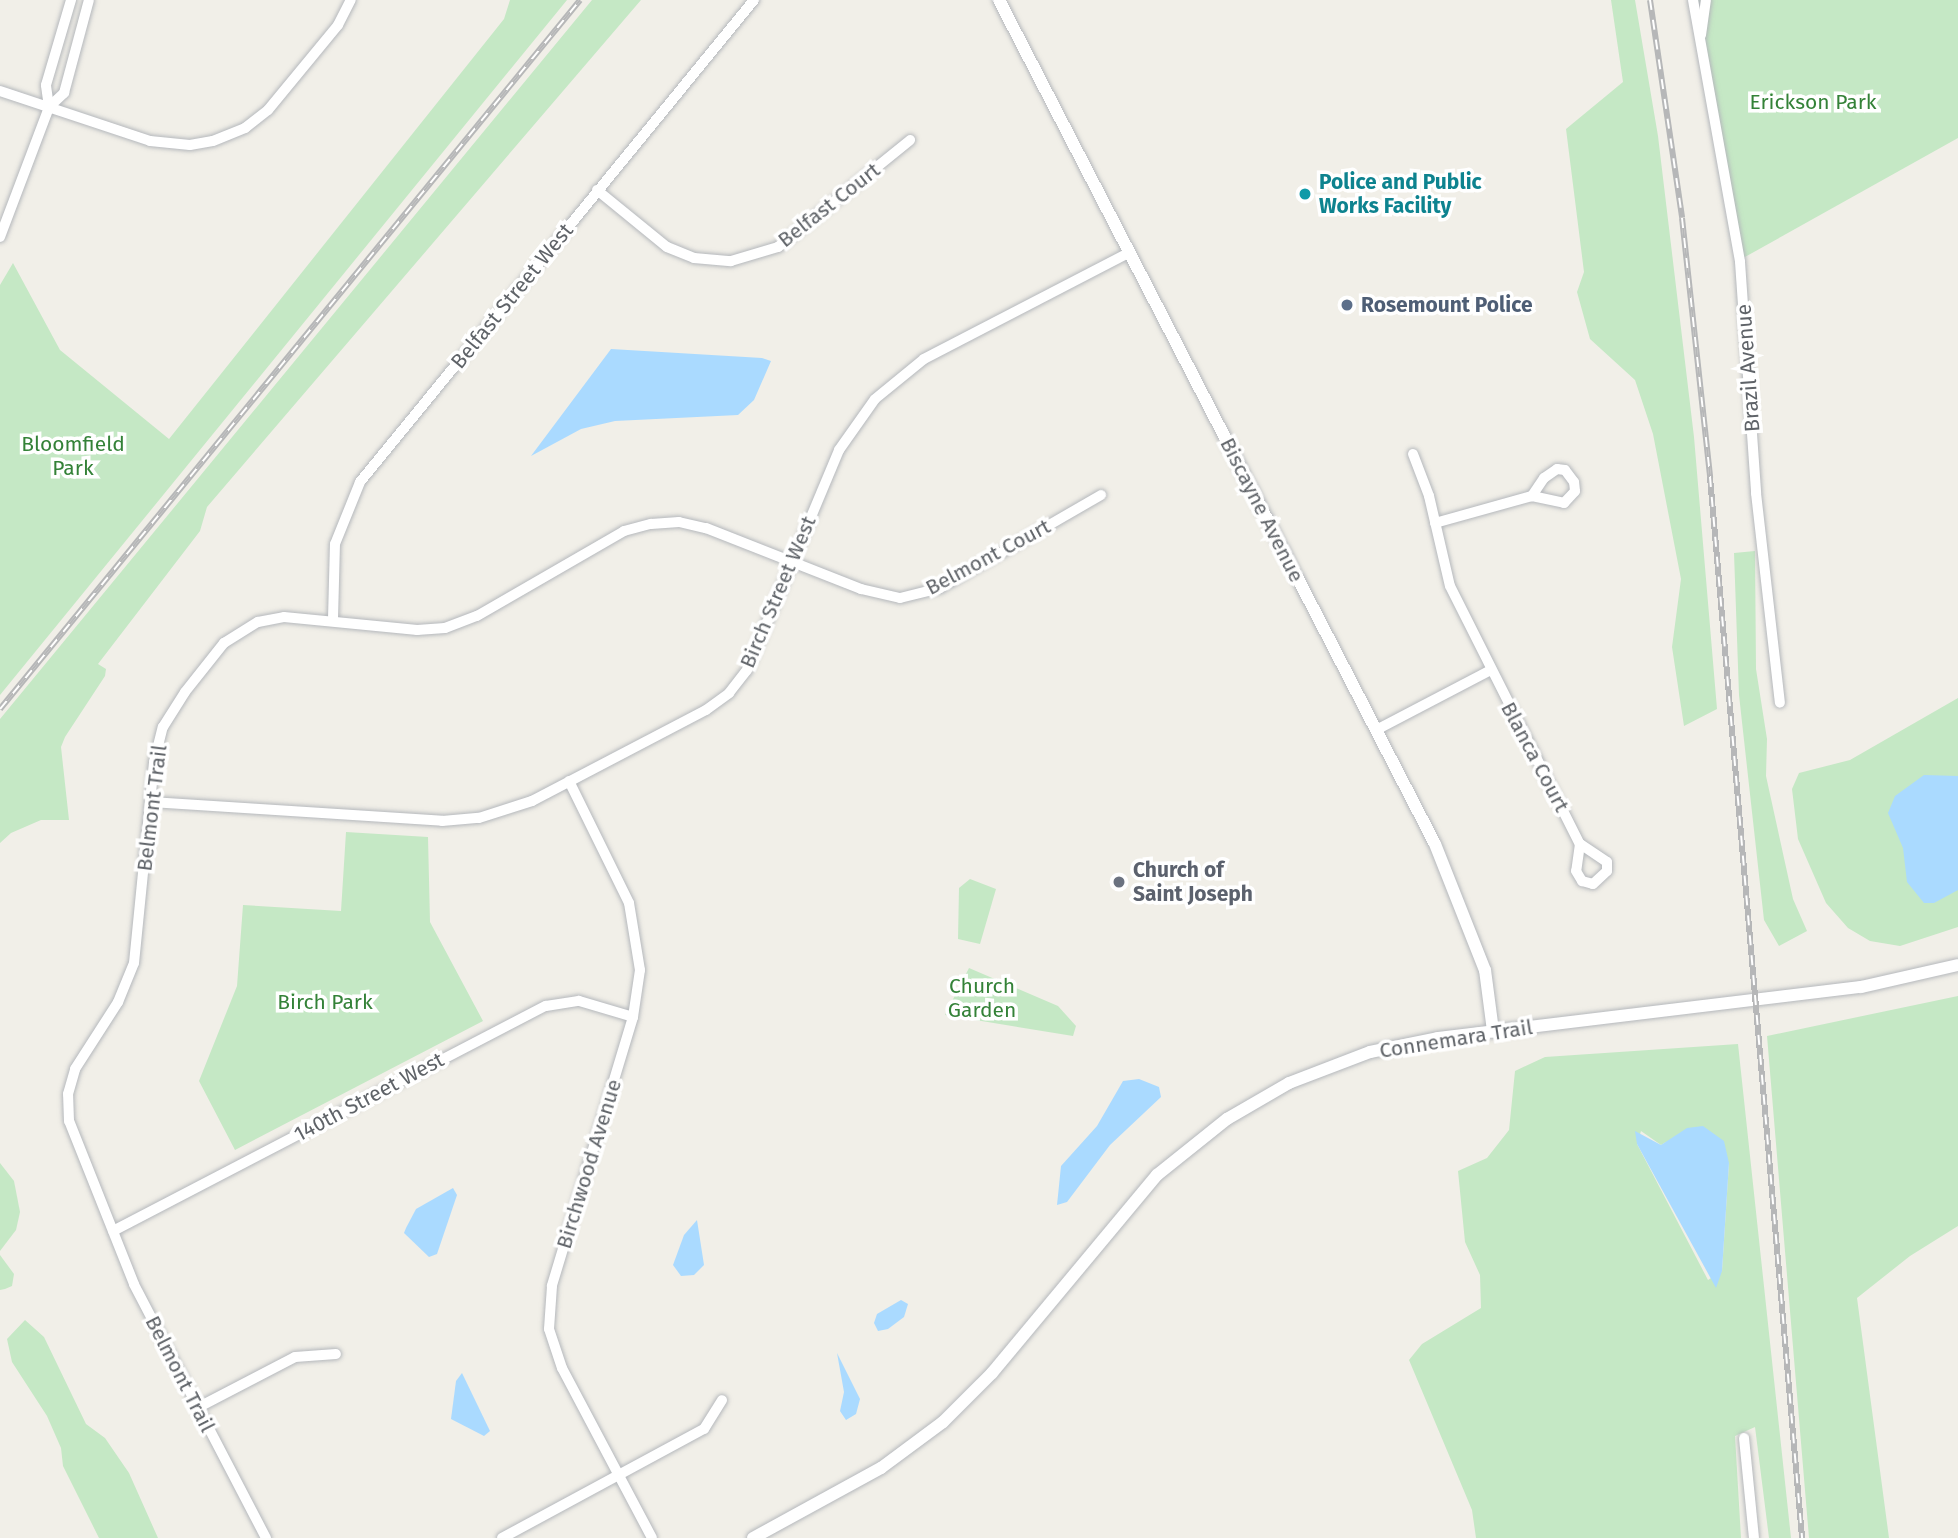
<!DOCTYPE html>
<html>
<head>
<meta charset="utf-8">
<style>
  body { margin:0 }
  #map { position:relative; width:1958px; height:1538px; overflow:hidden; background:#f1efe8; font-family:"Fira Sans",sans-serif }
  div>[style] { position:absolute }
  .green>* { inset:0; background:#c5e8c5 }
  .water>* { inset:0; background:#aadaff }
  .roads { filter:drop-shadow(0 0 2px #b5b8bc) drop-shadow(0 0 2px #b5b8bc) }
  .minor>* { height:10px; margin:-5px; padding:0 5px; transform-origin:5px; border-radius:5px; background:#fff }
  .tertiary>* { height:12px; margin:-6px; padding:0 6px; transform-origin:6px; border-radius:6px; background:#fff }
  .rail>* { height:6px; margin-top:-3px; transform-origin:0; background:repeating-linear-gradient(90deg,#fff 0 10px,#b6b7b8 0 20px); box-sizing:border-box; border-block:2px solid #b6b7b8 }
  .dots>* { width:19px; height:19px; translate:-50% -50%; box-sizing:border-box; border:4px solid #fff; border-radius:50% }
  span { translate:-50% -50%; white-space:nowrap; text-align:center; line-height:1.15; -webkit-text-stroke:7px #fff; paint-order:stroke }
  .park-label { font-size:21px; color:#348238 }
  .culture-label { font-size:21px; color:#0d838f; font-weight:700 }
  .left { translate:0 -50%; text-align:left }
  .street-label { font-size:21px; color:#5f6368 }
  .service-label { font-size:21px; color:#4e5e75; font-weight:700 }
  .worship-label { font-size:21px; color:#5b616d; font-weight:700 }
</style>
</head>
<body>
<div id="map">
  <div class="green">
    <div style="clip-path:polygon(510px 0,567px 0,0 695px,0 285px,13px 263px,60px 350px,169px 439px,504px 19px)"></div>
    <div style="clip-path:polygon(592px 0,641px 0,207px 507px,200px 531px,98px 664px,106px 669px,105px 676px,65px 737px,61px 747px,69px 820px,41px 820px,11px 833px,0 843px,0 719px)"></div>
    <div style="clip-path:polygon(1611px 0,1635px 0,1658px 136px,1694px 437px,1717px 709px,1684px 726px,1672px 647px,1681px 579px,1653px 434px,1635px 380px,1590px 339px,1577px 292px,1584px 272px,1566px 129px,1623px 82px)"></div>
    <div style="clip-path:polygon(1693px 0,1958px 0,1958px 138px,1736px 262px)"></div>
    <div style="clip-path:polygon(1755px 551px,1756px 669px,1767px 739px,1766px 776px,1793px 899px,1807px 931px,1779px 946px,1764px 920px,1739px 695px,1734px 553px)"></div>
    <div style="clip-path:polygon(1958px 698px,1958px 927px,1900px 946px,1870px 941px,1848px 928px,1826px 903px,1798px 839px,1792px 789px,1799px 773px,1850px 760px)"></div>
    <div style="clip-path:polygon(346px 832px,428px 837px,430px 922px,483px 1021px,235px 1150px,199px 1081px,237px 986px,243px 905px,341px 911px)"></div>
    <div style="clip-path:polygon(970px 879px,996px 889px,980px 944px,958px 939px,959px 888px)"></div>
    <div style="clip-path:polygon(969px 968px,1058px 1006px,1076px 1026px,1073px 1036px,945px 1015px)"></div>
    <div style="clip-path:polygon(1958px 996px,1958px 1226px,1910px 1256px,1857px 1298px,1889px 1538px,1809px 1538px,1767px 1036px)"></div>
    <div style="clip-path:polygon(evenodd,1738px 1044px,1791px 1538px,1769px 1538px,1755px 1427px,1735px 1436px,1741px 1538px,1476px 1538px,1472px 1510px,1409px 1360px,1422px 1344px,1481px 1308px,1480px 1275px,1465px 1242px,1458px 1171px,1487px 1158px,1509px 1130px,1515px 1071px,1545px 1057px,1738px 1044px,1641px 1131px,1661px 1145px,1666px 1142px,1729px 1163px,1722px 1271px,1708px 1280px,1637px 1144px,1641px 1131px)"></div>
    <div style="clip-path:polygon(0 1163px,14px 1181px,20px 1212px,16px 1230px,0 1251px)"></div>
    <div style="clip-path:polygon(0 1255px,14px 1274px,12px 1286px,5px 1289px,0 1290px)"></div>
    <div style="clip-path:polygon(25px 1320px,44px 1337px,86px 1424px,105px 1438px,129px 1473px,158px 1538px,99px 1538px,63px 1466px,61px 1448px,47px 1416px,12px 1362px,7px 1339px)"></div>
  </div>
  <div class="water">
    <div style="clip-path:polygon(611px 349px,762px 358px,771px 361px,754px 400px,738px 415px,615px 421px,581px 429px,531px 456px)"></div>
    <div style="clip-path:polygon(1924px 775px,1958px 776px,1958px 890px,1934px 903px,1924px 903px,1907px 882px,1903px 848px,1888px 813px,1895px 796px)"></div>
    <div style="clip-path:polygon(1139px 1079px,1159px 1087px,1161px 1097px,1110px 1145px,1067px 1202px,1057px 1205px,1061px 1166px,1097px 1126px,1123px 1081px)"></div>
    <div style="clip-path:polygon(1703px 1126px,1724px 1141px,1729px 1163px,1722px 1271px,1716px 1288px,1637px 1144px,1635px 1131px,1661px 1145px,1687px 1128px)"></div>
    <div style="clip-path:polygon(453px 1188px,457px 1195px,437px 1254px,429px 1257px,404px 1233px,406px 1228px,416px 1209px)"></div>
    <div style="clip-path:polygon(697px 1220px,704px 1265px,694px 1275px,681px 1276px,673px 1265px,684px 1235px)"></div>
    <div style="clip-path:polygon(901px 1300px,908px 1304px,904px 1317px,888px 1329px,878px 1331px,874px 1323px,877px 1314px)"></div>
    <div style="clip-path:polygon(837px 1353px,860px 1399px,856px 1414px,846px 1420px,840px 1411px,844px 1392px)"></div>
    <div style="clip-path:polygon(462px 1373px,490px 1431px,484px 1436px,451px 1419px,456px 1381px)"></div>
  </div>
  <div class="roads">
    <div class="minor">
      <div style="left:1693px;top:0;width:266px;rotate:79.8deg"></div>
      <div style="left:1740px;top:262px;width:232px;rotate:86deg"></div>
      <div style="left:1756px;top:493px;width:211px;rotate:83.5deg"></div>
      <div style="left:1701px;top:35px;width:35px;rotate:-82deg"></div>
      <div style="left:0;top:91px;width:158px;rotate:18.4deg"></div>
      <div style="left:150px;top:141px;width:40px;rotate:5.7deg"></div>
      <div style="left:190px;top:145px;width:23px;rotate:-10deg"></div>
      <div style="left:213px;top:141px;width:35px;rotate:-22deg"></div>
      <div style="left:245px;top:128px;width:29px;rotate:-38deg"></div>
      <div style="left:268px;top:110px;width:110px;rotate:-50.5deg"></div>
      <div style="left:338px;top:25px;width:28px;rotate:-63deg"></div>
      <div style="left:49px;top:107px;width:21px;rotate:-43deg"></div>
      <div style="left:64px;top:93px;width:96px;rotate:-75deg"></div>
      <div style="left:597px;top:190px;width:90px;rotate:39.2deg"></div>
      <div style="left:667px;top:247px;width:29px;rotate:22deg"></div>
      <div style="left:694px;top:258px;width:37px;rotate:5deg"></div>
      <div style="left:731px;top:261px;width:49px;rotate:-16.6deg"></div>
      <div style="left:778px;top:247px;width:170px;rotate:-39deg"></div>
      <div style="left:0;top:237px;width:139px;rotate:-69.3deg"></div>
      <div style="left:49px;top:107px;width:22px;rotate:-98deg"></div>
      <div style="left:46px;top:85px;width:89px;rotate:-73.6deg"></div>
      <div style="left:1413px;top:454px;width:45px;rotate:69.1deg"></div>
      <div style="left:1429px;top:496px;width:92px;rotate:76.9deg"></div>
      <div style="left:1450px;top:586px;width:289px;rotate:63.3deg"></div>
      <div style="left:1580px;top:844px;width:27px;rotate:98deg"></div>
      <div style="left:1576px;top:871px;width:12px;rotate:59deg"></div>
      <div style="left:1582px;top:881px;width:11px;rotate:15deg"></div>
      <div style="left:1593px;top:884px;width:19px;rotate:-43deg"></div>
      <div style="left:1607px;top:871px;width:9px;rotate:-90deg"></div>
      <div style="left:1607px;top:862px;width:32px;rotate:-146deg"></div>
      <div style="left:1435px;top:523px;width:101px;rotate:-15.6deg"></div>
      <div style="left:1532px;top:496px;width:33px;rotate:12deg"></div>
      <div style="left:1564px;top:503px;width:16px;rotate:-47deg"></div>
      <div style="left:1575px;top:491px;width:9px;rotate:-96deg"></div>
      <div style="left:1574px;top:482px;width:15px;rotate:-127deg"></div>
      <div style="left:1565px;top:470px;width:8px;rotate:-173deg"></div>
      <div style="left:1557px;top:469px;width:16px;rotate:145deg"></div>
      <div style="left:1544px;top:478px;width:22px;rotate:124deg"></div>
      <div style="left:333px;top:619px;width:75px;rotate:-88.5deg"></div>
      <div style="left:335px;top:544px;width:67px;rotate:-68deg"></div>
      <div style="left:360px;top:482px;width:623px;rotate:-50.74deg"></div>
      <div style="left:1376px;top:730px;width:127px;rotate:-27.6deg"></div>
      <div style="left:569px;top:781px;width:136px;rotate:63.8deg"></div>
      <div style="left:629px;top:903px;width:68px;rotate:80.7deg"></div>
      <div style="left:640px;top:970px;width:48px;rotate:98.5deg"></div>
      <div style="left:633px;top:1017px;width:281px;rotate:106.8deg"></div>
      <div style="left:552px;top:1286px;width:43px;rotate:94deg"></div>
      <div style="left:549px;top:1329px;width:41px;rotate:71.6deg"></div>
      <div style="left:562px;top:1368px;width:192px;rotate:62.1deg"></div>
      <div style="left:151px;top:802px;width:292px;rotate:3.7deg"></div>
      <div style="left:442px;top:821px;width:37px;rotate:-5deg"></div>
      <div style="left:479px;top:818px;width:56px;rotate:-17.8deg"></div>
      <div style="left:532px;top:801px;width:196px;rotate:-27.6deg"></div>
      <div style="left:706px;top:710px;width:29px;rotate:-36deg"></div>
      <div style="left:729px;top:693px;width:29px;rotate:-52deg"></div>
      <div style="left:747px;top:670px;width:238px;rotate:-67.3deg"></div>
      <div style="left:839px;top:450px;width:62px;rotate:-54.8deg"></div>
      <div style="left:875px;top:399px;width:63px;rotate:-39.2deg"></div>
      <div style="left:924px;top:359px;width:232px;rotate:-27.4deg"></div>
      <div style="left:113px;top:1231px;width:488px;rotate:-27.5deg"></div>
      <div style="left:546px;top:1006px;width:33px;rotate:-9deg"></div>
      <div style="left:579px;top:1001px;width:56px;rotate:16.5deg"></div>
      <div style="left:197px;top:1408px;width:110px;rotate:-27.5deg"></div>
      <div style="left:295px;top:1357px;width:41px;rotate:-4.2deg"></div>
      <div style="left:1744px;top:1438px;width:100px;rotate:84.3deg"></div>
      <div style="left:266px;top:1538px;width:286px;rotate:-117.5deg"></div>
      <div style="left:134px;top:1284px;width:175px;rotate:-111.7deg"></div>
      <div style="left:69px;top:1121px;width:27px;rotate:-92deg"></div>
      <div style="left:68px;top:1094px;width:26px;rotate:-74deg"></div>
      <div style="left:75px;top:1069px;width:80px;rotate:-57.3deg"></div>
      <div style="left:118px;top:1002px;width:42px;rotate:-67.7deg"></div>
      <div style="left:134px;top:963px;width:202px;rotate:-84.3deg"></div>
      <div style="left:154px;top:762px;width:36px;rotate:-76deg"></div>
      <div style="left:163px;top:727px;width:41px;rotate:-57.8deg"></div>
      <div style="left:185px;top:692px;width:63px;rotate:-51.5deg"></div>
      <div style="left:224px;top:643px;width:40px;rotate:-32deg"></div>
      <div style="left:258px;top:622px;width:26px;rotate:-11deg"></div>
      <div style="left:284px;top:617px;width:134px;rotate:5.6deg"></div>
      <div style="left:417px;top:630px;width:28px;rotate:-4deg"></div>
      <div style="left:445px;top:628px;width:34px;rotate:-21deg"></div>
      <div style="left:477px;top:616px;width:170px;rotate:-30deg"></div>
      <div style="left:624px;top:531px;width:28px;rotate:-15deg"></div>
      <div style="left:651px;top:524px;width:28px;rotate:-4deg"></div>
      <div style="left:679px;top:522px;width:28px;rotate:13deg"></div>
      <div style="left:706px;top:528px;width:167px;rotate:21.5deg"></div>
      <div style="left:861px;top:589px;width:40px;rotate:13deg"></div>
      <div style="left:900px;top:598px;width:41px;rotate:-14deg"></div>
      <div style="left:940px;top:588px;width:186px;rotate:-30deg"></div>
      <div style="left:502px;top:1538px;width:230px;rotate:-28.4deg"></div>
      <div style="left:704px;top:1429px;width:34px;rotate:-58deg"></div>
    </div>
    <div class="tertiary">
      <div style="left:999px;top:0;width:950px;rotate:62.68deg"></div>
      <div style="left:1435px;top:844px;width:136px;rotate:68.4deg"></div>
      <div style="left:1485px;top:970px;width:62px;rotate:82.5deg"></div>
      <div style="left:753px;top:1538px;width:146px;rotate:-28.7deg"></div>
      <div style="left:881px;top:1468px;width:77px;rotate:-36.6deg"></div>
      <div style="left:943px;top:1422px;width:69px;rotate:-45deg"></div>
      <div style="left:992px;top:1373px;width:258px;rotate:-50.2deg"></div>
      <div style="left:1157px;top:1175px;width:90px;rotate:-38.7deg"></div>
      <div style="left:1227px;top:1119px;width:72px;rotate:-30.1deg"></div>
      <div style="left:1289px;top:1083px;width:87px;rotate:-20.9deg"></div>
      <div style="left:1370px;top:1052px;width:69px;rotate:-11.6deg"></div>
      <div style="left:1438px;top:1038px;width:426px;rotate:-6.9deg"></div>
      <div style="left:1861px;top:987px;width:99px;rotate:-12.8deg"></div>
    </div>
  </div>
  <div class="rail">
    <div style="left:1650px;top:0;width:220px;rotate:81.6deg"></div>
    <div style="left:1682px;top:218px;width:261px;rotate:83.8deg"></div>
    <div style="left:1710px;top:477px;width:1065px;rotate:85.04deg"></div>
    <div style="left:0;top:709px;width:916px;rotate:-50.71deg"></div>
  </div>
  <div class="dots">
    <div style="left:1305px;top:194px;background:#0f9aa8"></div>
    <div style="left:1347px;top:305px;background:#5c6f8a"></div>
    <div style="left:1119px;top:882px;background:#6b7280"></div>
  </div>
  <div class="park-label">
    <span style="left:1813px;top:102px">Erickson Park</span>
    <span style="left:73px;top:456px">Bloomfield<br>Park</span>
    <span style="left:982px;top:998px">Church<br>Garden</span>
    <span style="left:325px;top:1002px">Birch Park</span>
  </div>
  <div class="culture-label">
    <span class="left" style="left:1319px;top:194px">Police and Public<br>Works Facility</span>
  </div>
  <div class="street-label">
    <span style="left:829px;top:205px;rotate:-38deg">Belfast Court</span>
    <span style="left:512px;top:296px;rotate:-51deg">Belfast Street West</span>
    <span style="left:1748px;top:368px;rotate:-94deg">Brazil Avenue</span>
    <span style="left:1262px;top:510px;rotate:63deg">Biscayne Avenue</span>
    <span style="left:988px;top:557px;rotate:-28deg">Belmont Court</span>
    <span style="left:778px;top:592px;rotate:-67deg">Birch Street West</span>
    <span style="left:1535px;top:757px;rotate:62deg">Blanca Court</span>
    <span style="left:152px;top:808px;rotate:-83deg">Belmont Trail</span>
    <span style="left:1456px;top:1039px;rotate:-9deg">Connemara Trail</span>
    <span style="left:369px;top:1097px;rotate:-28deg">140th Street West</span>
    <span style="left:589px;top:1164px;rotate:-73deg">Birchwood Avenue</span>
    <span style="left:180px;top:1374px;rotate:63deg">Belmont Trail</span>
  </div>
  <div class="service-label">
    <span class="left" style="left:1361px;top:305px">Rosemount Police</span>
  </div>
  <div class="worship-label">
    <span class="left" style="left:1133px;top:882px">Church of<br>Saint Joseph</span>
  </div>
</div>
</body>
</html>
